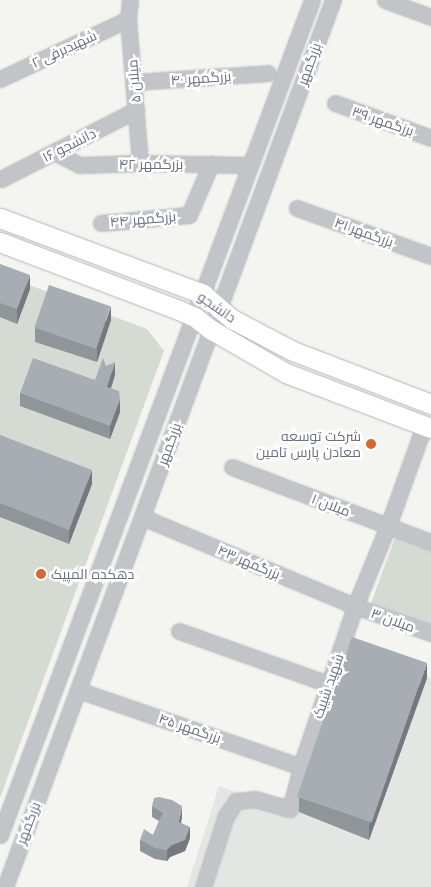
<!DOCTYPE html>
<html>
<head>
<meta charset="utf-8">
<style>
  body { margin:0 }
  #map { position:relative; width:431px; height:887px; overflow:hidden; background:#f4f4f1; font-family:Quicksand,Cairo,sans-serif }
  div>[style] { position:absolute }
  .built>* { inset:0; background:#e4e6e4 }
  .green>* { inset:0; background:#d5dbd2 }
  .roads { filter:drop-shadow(0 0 1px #b3b6b9) drop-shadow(0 0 1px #b3b6b9) }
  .minor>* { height:15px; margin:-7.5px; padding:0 7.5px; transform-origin:7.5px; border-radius:7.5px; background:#c2c4c8 }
  .major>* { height:19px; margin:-9.5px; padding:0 9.5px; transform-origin:9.5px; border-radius:9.5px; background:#fff }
  .wall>* { inset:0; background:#90959a }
  .shaded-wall>* { inset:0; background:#76797d }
  .building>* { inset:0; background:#a8adb3; transform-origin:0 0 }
  .dots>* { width:14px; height:14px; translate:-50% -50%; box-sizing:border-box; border:2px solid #fff; border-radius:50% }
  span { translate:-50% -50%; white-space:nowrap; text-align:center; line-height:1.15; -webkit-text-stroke:5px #fff; paint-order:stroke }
  .street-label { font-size:14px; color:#66717f }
  .poi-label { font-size:14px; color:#66717f }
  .right { translate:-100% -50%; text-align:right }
  .left { translate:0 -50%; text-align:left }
</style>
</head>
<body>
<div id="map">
  <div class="built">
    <div style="clip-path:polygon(352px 648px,431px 678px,431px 887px,187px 887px,219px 786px,294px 813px)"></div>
  </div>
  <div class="green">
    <div style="clip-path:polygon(0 274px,147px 329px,164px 351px,0 798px)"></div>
    <div style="clip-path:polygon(395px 538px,431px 551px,431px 625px,371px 603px)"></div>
  </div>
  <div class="roads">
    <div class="minor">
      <div style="left:130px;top:0;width:19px;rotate:96deg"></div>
      <div style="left:128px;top:19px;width:144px;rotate:85.2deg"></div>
      <div style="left:385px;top:0;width:49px;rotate:20.3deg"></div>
      <div style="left:0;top:79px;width:141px;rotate:-25.1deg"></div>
      <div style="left:134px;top:82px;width:134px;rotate:-3.8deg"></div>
      <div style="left:335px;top:103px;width:102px;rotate:20deg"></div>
      <div style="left:54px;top:152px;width:29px;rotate:27deg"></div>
      <div style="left:80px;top:165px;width:60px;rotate:-1.9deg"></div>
      <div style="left:140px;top:163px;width:110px;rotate:1deg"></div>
      <div style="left:1px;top:179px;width:152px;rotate:-27.1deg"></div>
      <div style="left:297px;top:208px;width:142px;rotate:19.7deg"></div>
      <div style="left:101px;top:223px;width:88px;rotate:-5.2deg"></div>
      <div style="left:189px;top:215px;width:56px;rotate:-66.7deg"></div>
      <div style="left:232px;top:467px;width:213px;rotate:20.7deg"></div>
      <div style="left:142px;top:517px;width:231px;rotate:22.7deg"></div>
      <div style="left:355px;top:606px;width:81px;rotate:19.6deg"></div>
      <div style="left:179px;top:631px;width:159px;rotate:19.5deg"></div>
      <div style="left:78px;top:690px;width:236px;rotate:19deg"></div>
      <div style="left:0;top:835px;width:891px;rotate:-69.51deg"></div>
      <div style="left:5px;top:887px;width:946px;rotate:-69.71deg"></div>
      <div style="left:203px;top:887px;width:75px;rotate:-72.1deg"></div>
      <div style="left:226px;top:816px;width:18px;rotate:-56deg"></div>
      <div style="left:236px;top:801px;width:19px;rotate:-6deg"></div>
      <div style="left:255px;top:799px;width:36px;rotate:16deg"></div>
      <div style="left:290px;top:809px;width:54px;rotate:-74.9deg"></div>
      <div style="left:304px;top:757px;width:159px;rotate:-71.3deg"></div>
      <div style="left:355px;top:606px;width:87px;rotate:-67.6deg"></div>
      <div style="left:388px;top:526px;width:106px;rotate:-70.2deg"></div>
    </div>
    <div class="major">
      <div style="left:0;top:218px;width:217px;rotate:20.5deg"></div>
      <div style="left:203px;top:294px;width:38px;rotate:41deg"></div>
      <div style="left:232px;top:319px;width:69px;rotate:27.7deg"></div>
      <div style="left:293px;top:351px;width:148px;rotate:21deg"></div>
      <div style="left:0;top:242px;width:191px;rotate:20.8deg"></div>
      <div style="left:179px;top:310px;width:17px;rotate:24deg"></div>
      <div style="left:195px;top:317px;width:19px;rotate:39deg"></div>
      <div style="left:210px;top:329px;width:88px;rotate:30.1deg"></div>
      <div style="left:286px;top:373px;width:155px;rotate:20.8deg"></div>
    </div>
  </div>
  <div class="wall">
    <div style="clip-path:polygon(0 264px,30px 289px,17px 324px,0 317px)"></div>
    <div style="clip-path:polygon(111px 320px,97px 362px,35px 342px,35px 328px)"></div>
    <div style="clip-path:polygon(106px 366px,115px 375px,111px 388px,120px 412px,110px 439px,20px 406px,20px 393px,95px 380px)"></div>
    <div style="clip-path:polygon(0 435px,92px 484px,69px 544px,0 517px)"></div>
    <div style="clip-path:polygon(427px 678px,369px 840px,299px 812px,299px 798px)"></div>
    <div style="clip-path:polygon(152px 806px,182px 817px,181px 822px,190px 838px,185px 851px,170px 857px,167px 861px,155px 859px,140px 851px,140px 840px,153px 835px,159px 821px,152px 817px)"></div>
  </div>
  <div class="shaded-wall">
    <div style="clip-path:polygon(30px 275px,30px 289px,17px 324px,17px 309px)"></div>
    <div style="clip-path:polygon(111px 306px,111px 320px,97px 362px,97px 348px)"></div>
    <div style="clip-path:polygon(115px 362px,115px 375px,107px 400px,107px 387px)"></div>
    <div style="clip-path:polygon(120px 399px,120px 412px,110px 439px,110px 426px)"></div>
    <div style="clip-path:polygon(92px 470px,92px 484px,69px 544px,69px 530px)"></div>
    <div style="clip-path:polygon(427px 663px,427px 678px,369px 840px,369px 826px)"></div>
    <div style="clip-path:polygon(182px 806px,182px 817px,179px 833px,179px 822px)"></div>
    <div style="clip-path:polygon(190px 827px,190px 838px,185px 851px,170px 857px,167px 861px,167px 850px)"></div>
  </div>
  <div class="building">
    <div style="clip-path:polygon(0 264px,30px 275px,17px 309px,0 303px)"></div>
    <div style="left:49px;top:285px;width:65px;height:45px;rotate:19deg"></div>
    <div style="clip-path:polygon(33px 358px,95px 380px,103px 358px,106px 366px,115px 362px,107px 387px,119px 391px,120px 399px,110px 426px,20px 393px)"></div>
    <div style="clip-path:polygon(0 435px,92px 470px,69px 530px,0 503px)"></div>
    <div style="left:352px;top:637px;width:79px;height:169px;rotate:19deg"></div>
    <div style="clip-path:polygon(159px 797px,172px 800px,182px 806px,179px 822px,190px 827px,185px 840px,170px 846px,167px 850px,155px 848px,140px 840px,144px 829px,153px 835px,163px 813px,152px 806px,154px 798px)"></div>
  </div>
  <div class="dots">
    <div style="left:371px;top:444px;background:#d26833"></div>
    <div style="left:41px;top:574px;background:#d26833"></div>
  </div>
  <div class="street-label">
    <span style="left:64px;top:49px;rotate:-25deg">شهیدبرفی ۲</span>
    <span style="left:309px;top:64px;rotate:-70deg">بزرگمهر</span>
    <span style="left:201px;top:78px;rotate:-4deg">بزرگمهر ۴۰</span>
    <span style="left:134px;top:81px;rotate:-95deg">میلان ۵</span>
    <span style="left:383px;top:121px;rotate:19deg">برزگمهر ۳۹</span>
    <span style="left:69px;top:145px;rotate:-27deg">دانشجو ۱۶</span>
    <span style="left:151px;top:164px">بزرگمهر ۴۲</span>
    <span style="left:143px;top:219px;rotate:-5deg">بزرگمهر ۴۴</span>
    <span style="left:364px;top:232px;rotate:20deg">بزرگمهر ۴۱</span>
    <span style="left:217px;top:307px;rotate:35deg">دانشجو</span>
    <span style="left:169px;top:444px;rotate:-70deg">بزرگمهر</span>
    <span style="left:331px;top:505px;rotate:21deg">میلان ۱</span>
    <span style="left:249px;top:562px;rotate:23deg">بزرگمهر ۴۳</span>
    <span style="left:393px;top:620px;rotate:20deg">میلان ۳</span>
    <span style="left:328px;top:686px;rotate:-71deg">شهید شیبک</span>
    <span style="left:190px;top:728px;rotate:19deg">بزرگمهر ۴۵</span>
    <span style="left:28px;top:823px;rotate:-69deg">بزرگمهر</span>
  </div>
  <div class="poi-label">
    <span class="right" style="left:361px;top:444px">شرکت توسعه<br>معادن پارس تامین</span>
    <span class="left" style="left:51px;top:574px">دهکده المپیک</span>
  </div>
</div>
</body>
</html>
